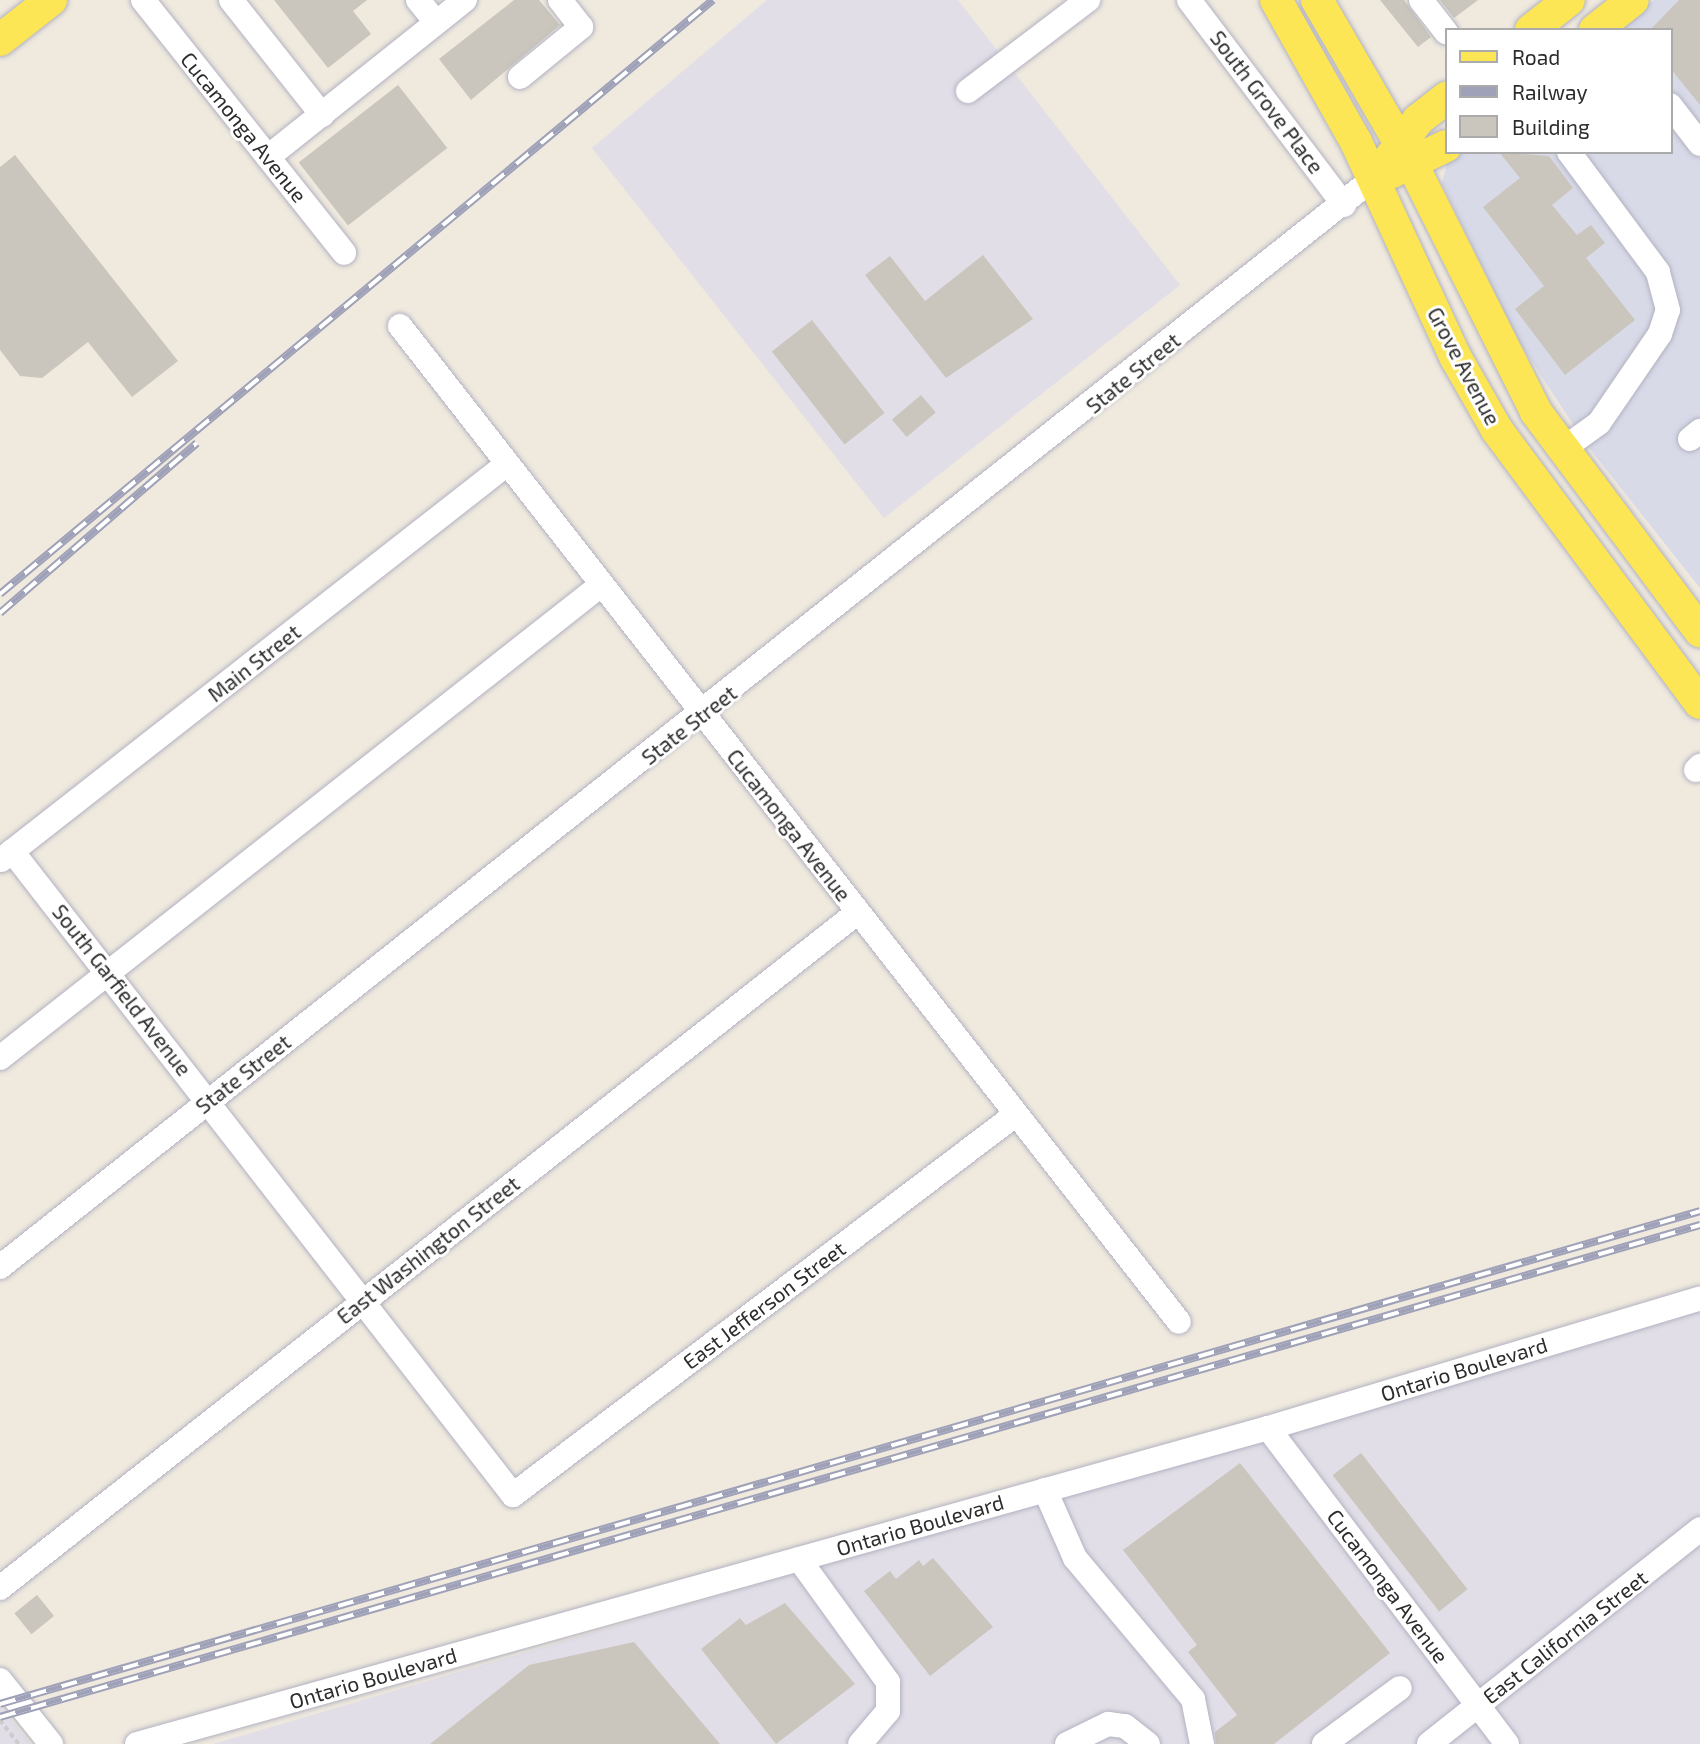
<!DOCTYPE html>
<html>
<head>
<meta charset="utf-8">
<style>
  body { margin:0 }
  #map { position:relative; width:1700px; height:1744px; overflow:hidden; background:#efe9de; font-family:"Exo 2",sans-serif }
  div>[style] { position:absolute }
  .industrial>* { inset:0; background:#e2dee7 }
  .airport>* { inset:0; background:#d9dae8 }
  .building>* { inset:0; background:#cac6bd; transform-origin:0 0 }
  .path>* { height:3.5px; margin-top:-1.75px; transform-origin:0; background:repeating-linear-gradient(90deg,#ccc 0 5px,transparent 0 8.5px) }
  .roads { filter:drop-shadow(0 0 2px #b2b2c1) drop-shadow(0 0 2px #b2b2c1) }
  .minor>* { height:24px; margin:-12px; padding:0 12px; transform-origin:12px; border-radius:12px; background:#fff }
  .major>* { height:32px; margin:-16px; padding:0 16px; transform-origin:16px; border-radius:16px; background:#fce655 }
  .rail>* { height:8px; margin-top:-4px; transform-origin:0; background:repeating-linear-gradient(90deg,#fff 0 16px,#9fa1b8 0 32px); box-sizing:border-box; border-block:2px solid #9fa1b8 }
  span { translate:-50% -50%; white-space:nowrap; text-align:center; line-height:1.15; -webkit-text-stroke:6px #fff; paint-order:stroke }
  .street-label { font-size:21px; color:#2c2c2c }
  .legend { position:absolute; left:1445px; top:28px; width:228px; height:126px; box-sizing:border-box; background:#fff; border:2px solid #ababab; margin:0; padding:9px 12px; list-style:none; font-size:21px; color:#2c2c2c }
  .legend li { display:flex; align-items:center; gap:14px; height:35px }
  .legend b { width:35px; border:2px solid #ababab }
</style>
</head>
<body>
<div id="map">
  <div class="industrial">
    <div style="clip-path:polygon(767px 0,958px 0,1180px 285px,884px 518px,592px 148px)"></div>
    <div style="clip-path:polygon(1700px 1307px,1700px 1744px,213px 1744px,1392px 1398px)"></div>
    <div style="clip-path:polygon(0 1706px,31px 1744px,0 1744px)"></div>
  </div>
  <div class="airport">
    <div style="clip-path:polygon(1654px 0,1700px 0,1700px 588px,1586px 444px,1517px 339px,1442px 183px,1447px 164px,1460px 152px,1670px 152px,1670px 30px,1616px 30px)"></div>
  </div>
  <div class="building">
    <div style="clip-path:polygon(274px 0,367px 0,353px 11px,371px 34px,328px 68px)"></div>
    <div style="clip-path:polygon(514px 0,539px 0,560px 25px,471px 100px,439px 59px)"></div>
    <div style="clip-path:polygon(1380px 0,1404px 0,1431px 37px,1418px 47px)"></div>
    <div style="clip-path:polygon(1440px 0,1478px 0,1454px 18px)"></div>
    <div style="clip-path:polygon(1679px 0,1700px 0,1700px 105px,1670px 68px,1670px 30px,1650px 30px)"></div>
    <div style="left:398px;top:85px;width:80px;height:126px;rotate:52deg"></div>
    <div style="clip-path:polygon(1499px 152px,1549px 156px,1573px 188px,1552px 205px,1577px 235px,1591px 225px,1605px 243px,1586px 258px,1635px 320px,1565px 375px,1515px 309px,1544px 286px,1483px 207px,1520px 178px)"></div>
    <div style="clip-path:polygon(15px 155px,178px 361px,132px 397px,88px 342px,42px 378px,20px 376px,0 350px,0 167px)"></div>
    <div style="clip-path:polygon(983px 255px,1033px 319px,946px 378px,865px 275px,890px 256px,925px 301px)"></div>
    <div style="left:812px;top:320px;width:118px;height:51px;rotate:52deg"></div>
    <div style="left:921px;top:395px;width:23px;height:38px;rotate:50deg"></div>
    <div style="left:1361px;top:1453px;width:173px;height:36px;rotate:52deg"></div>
    <div style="clip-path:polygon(1240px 1463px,1390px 1653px,1274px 1744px,1216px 1744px,1215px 1732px,1237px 1715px,1188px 1652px,1197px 1645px,1123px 1550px)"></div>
    <div style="clip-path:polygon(933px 1558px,993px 1627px,930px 1676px,864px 1591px,890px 1571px,896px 1579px,919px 1560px,923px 1566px)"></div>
    <div style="left:37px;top:1595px;width:27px;height:29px;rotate:51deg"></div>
    <div style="clip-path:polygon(785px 1603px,855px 1684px,776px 1744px,701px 1649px,740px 1618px,746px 1625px)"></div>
    <div style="clip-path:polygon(634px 1642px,720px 1744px,430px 1744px,529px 1665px)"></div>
  </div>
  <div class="path">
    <div style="left:0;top:1720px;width:31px;rotate:52deg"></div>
  </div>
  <div class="roads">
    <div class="minor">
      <div style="left:143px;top:0;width:323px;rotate:51.5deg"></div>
      <div style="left:231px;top:0;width:147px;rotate:51.6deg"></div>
      <div style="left:418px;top:0;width:28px;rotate:51deg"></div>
      <div style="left:1189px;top:0;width:257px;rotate:52.9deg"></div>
      <div style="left:1421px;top:0;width:41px;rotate:52deg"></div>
      <div style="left:520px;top:77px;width:79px;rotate:-39.3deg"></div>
      <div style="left:581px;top:27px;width:34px;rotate:-128deg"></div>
      <div style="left:968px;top:91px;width:151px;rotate:-37.2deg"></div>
      <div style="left:1670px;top:105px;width:49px;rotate:52.4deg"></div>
      <div style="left:268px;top:157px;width:252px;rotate:-38.6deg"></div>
      <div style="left:400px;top:326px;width:1264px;rotate:51.97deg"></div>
      <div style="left:1690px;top:439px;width:13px;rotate:-39deg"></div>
      <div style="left:1563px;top:449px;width:44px;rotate:-35.8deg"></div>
      <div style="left:1599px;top:423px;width:108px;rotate:-55.6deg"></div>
      <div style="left:1660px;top:334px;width:25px;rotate:-72deg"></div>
      <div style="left:1668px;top:310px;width:39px;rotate:-105deg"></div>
      <div style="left:1658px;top:272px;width:149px;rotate:-126.6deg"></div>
      <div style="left:1696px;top:770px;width:6px;rotate:-45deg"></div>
      <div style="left:12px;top:851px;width:816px;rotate:52.12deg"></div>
      <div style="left:513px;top:1495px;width:630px;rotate:-37.12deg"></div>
      <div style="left:1px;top:860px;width:643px;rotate:-38.05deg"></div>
      <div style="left:0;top:1058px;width:765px;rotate:-38.2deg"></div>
      <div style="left:0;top:1267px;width:1753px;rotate:-38.4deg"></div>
      <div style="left:1268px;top:1428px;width:396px;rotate:52.9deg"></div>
      <div style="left:1045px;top:1490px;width:74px;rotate:66.2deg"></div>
      <div style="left:1075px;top:1558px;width:184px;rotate:50.1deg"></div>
      <div style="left:1193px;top:1699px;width:46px;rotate:78.7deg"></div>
      <div style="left:799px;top:1559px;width:152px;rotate:54.1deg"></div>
      <div style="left:888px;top:1682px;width:29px;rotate:90deg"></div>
      <div style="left:888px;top:1711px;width:43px;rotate:130.3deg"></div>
      <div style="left:0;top:1588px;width:1091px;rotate:-38.23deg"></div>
      <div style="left:0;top:1680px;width:82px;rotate:51.4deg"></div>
      <div style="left:137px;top:1744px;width:1174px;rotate:-15.61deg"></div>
      <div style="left:1268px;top:1428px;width:451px;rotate:-16.7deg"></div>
      <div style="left:1067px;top:1744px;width:46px;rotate:-26deg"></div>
      <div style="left:1108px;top:1724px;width:17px;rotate:7deg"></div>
      <div style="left:1125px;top:1726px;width:29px;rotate:38deg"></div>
      <div style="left:1324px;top:1744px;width:94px;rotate:-36.4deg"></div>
      <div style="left:1429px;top:1744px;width:346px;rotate:-38.4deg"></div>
    </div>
    <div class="major">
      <div style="left:1276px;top:0;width:163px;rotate:60.6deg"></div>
      <div style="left:1356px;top:142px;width:238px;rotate:65.2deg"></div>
      <div style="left:1456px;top:358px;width:83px;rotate:60.3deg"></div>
      <div style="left:1497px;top:430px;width:340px;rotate:53.4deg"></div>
      <div style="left:1317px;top:0;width:190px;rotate:59.9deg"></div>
      <div style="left:1412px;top:164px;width:277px;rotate:63.4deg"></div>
      <div style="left:1536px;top:412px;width:274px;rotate:53.2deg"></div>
      <div style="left:1531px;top:30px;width:48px;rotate:-38.3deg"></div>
      <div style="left:1595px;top:30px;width:48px;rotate:-38.3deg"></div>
      <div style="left:0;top:40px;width:65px;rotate:-38.1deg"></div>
      <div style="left:1390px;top:158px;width:47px;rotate:-53.6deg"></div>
      <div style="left:1418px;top:120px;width:36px;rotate:-38deg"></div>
      <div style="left:1392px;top:172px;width:60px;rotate:-25.7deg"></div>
    </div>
  </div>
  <div class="rail">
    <div style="left:0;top:594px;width:928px;rotate:-39.8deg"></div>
    <div style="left:0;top:613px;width:260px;rotate:-40.8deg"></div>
    <div style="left:0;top:1704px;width:1770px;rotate:-16.17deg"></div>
    <div style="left:0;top:1717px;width:1770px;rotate:-16.14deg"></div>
  </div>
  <div class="street-label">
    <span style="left:1267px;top:102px;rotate:53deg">South Grove Place</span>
    <span style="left:244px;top:127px;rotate:51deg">Cucamonga Avenue</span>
    <span style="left:1464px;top:366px;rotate:62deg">Grove Avenue</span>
    <span style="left:1133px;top:373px;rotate:-39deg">State Street</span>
    <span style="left:254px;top:663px;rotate:-38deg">Main Street</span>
    <span style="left:689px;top:725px;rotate:-38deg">State Street</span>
    <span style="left:789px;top:825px;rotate:52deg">Cucamonga Avenue</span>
    <span style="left:122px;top:990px;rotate:52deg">South Garfield Avenue</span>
    <span style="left:243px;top:1074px;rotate:-38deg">State Street</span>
    <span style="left:428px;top:1250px;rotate:-38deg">East Washington Street</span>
    <span style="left:764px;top:1305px;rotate:-37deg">East Jefferson Street</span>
    <span style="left:1464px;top:1369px;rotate:-17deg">Ontario Boulevard</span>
    <span style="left:920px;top:1525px;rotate:-16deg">Ontario Boulevard</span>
    <span style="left:1388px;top:1586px;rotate:53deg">Cucamonga Avenue</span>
    <span style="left:1565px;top:1637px;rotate:-38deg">East California Street</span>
    <span style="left:373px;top:1678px;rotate:-16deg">Ontario Boulevard</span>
  </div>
  <ul class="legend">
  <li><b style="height:9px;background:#fce655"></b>Road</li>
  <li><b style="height:9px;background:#9fa1b8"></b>Railway</li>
  <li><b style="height:19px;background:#cac6bd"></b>Building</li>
  </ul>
</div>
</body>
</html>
